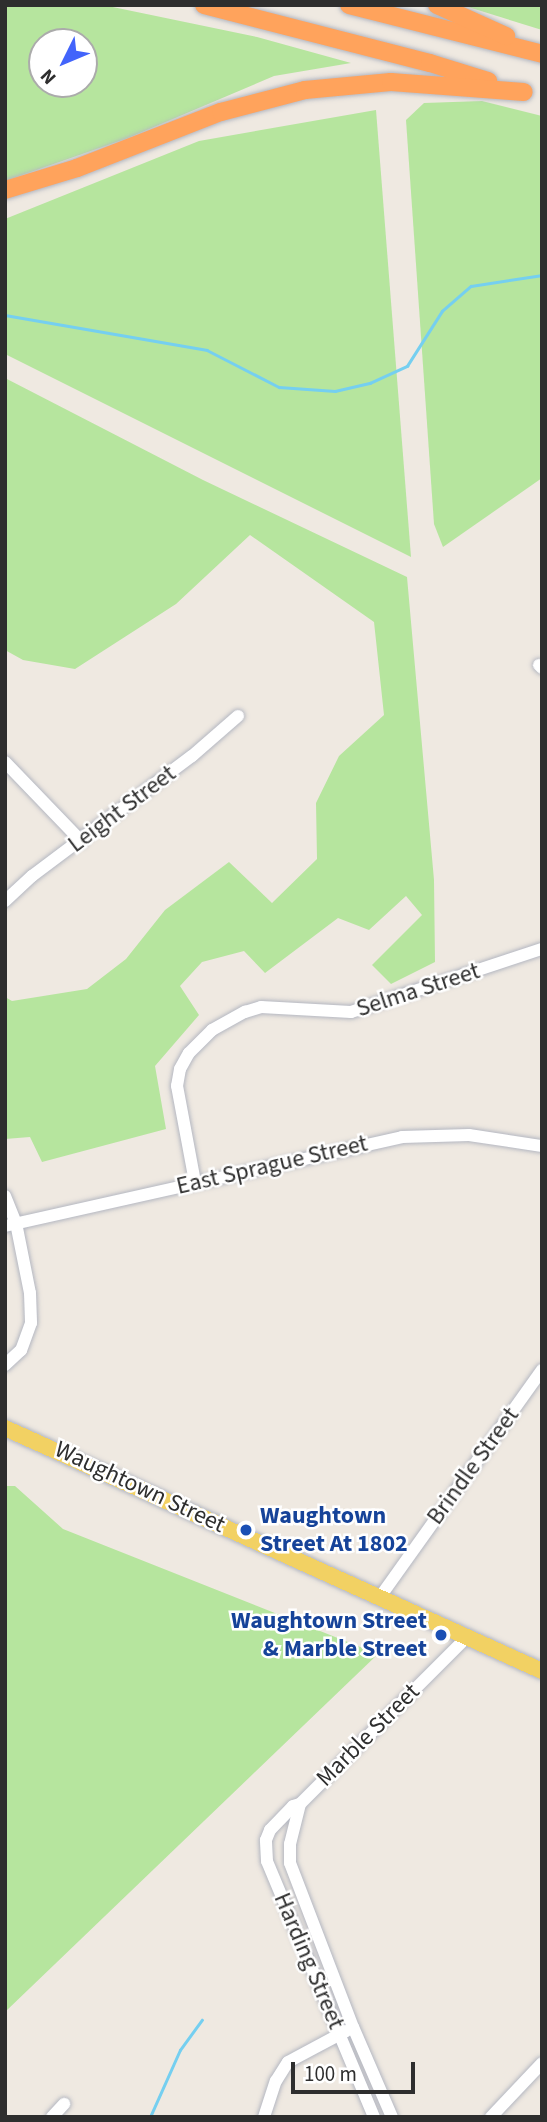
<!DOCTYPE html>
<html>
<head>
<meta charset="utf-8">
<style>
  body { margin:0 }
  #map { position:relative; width:547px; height:2122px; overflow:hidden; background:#efe9e1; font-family:"Source Sans 3",sans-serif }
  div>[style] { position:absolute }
  .green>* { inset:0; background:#b6e59e }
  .stream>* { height:2.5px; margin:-1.25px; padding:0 1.25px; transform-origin:1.25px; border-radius:1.25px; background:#75cff0 }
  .roads { filter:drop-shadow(0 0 2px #b4b7c1) drop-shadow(0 0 2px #b4b7c1) }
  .minor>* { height:12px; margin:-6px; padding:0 6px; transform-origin:6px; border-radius:6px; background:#fff }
  .major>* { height:16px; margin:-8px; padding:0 8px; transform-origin:8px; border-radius:8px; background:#f2d163 }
  .highway>* { height:18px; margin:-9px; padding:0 9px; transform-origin:9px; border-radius:9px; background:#ffa35c }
  .dots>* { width:19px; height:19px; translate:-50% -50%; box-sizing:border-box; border:4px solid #fff; border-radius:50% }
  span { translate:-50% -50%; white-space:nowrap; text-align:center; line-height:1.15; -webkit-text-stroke:5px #fff; paint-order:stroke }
  .street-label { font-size:24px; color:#2e2e2e }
  .transit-label { font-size:24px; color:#164399; font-weight:700 }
  .left { translate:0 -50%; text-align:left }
  .right { translate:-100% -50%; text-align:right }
  .frame { position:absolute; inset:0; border:7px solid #2e2e2e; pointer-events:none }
  .north { position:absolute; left:28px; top:28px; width:70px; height:70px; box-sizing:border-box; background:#fff; border:2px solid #ababab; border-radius:50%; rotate:227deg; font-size:19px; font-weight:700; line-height:28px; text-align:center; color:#2e2e2e }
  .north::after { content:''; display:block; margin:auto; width:24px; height:32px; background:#4264fb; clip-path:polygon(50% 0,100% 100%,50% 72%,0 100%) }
  .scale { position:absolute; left:291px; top:2062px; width:124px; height:32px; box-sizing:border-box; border:4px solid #2e2e2e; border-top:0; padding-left:9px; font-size:21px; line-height:24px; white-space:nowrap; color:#2e2e2e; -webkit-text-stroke:5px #fff; paint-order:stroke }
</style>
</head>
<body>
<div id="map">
  <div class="green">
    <div style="clip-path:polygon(evenodd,5px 5px,103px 5px,257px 37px,351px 63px,274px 76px,128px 138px,5px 181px,5px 5px,42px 42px,84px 42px,84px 84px,42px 84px,42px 42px)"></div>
    <div style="clip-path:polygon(465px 5px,542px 5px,542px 30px,468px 7px)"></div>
    <div style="clip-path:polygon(482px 101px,542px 116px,542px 478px,443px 547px,434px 524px,406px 120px,424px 103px)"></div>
    <div style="clip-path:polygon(376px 110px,411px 557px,5px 354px,5px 219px,199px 141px)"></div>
    <div style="clip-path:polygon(5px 378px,203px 480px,407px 577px,434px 880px,435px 962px,391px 984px,372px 965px,422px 915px,406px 896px,369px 930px,338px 918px,265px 973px,244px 951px,202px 962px,180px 986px,199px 1015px,155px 1066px,166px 1129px,42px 1162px,30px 1137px,5px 1139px,5px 997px,12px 1001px,87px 989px,126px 959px,165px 910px,229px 862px,272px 903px,317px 859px,316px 803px,339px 756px,384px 715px,374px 622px,250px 535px,176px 604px,75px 669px,23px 660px,5px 650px)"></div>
    <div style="clip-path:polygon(5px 1486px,15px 1486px,63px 1529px,378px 1654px,5px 2012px)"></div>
  </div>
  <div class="stream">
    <div style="left:5px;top:315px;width:205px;rotate:9.8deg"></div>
    <div style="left:207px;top:350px;width:81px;rotate:27.2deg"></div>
    <div style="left:279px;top:387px;width:56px;rotate:4.1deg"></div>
    <div style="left:335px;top:391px;width:36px;rotate:-13deg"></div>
    <div style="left:370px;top:383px;width:41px;rotate:-24.7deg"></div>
    <div style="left:407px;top:366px;width:65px;rotate:-57.5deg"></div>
    <div style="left:442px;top:311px;width:38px;rotate:-41deg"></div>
    <div style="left:471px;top:286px;width:72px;rotate:-8.8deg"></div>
    <div style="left:150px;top:2117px;width:73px;rotate:-65.9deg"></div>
    <div style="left:180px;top:2050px;width:37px;rotate:-54deg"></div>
  </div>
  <div class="roads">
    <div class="minor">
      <div style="left:539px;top:665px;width:4px;rotate:45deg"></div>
      <div style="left:5px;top:762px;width:110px;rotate:46.1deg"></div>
      <div style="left:5px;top:901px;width:37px;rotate:-43deg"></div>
      <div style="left:32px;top:876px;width:200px;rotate:-36.9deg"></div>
      <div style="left:192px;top:756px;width:61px;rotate:-41deg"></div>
      <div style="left:195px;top:1182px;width:98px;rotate:-100.6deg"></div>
      <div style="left:177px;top:1086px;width:17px;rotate:-80deg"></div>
      <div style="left:180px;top:1069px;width:18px;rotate:-61deg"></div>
      <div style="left:189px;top:1053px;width:33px;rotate:-45deg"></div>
      <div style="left:212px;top:1030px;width:38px;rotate:-29deg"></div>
      <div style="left:245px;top:1012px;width:17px;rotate:-17deg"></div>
      <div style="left:261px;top:1007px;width:90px;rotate:3.2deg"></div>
      <div style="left:351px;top:1012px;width:201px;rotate:-18.3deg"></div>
      <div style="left:5px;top:1196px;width:29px;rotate:68deg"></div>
      <div style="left:16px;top:1223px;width:71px;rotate:78.7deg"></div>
      <div style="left:30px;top:1293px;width:30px;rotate:88deg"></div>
      <div style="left:31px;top:1323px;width:29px;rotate:110deg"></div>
      <div style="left:21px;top:1350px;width:22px;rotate:137deg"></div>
      <div style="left:5px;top:1226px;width:407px;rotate:-12.6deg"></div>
      <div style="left:402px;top:1137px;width:67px;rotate:-1.7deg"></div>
      <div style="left:469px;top:1135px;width:74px;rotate:8.6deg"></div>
      <div style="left:380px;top:1597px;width:279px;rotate:-54.5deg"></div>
      <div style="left:300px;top:1804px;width:41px;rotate:104deg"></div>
      <div style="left:290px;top:1844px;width:19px;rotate:90deg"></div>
      <div style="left:290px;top:1863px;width:176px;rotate:69deg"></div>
      <div style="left:353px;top:2027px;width:98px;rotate:66.6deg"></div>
      <div style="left:52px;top:2117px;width:18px;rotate:-47deg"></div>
      <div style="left:264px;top:2117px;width:38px;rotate:-72deg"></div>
      <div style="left:276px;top:2081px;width:22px;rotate:-58deg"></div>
      <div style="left:288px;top:2062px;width:66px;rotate:-28.1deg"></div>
      <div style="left:374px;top:2117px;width:277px;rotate:-112.7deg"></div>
      <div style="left:267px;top:1861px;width:21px;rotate:-93deg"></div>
      <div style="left:266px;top:1840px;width:11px;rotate:-68deg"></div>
      <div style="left:270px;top:1830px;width:33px;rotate:-46deg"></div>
      <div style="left:293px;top:1806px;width:7px;rotate:-16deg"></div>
      <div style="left:300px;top:1804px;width:236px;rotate:-45deg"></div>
      <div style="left:491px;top:2117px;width:74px;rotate:-46.6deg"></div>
    </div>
    <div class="major">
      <div style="left:5px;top:1428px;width:589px;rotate:24.35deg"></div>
    </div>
    <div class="highway">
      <div style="left:204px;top:5px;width:233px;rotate:14.4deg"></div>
      <div style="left:430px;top:63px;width:61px;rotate:17.2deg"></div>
      <div style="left:349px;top:5px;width:199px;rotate:14.2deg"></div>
      <div style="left:437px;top:5px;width:76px;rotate:24.2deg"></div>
      <div style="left:5px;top:190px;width:75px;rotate:-17deg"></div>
      <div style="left:77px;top:168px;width:155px;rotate:-21.3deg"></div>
      <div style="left:221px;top:112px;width:87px;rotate:-14.7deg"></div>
      <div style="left:305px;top:90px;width:86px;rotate:-5.3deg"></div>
      <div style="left:391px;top:82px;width:133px;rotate:4.3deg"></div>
    </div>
  </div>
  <div class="dots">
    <div style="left:246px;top:1530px;background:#1a4fb4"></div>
    <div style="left:441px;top:1635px;background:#1a4fb4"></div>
  </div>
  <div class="street-label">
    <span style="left:122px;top:809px;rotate:-37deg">Leight Street</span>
    <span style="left:418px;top:990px;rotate:-18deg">Selma Street</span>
    <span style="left:272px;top:1165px;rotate:-13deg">East Sprague Street</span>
    <span style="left:473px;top:1466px;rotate:-54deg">Brindle Street</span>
    <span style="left:140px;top:1487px;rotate:25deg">Waughtown Street</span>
    <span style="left:368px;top:1735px;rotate:-45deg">Marble Street</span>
    <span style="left:309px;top:1961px;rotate:67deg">Harding Street</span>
  </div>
  <div class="transit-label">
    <span class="left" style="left:260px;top:1530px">Waughtown<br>Street At 1802</span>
    <span class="right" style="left:427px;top:1635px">Waughtown Street<br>&amp; Marble Street</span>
  </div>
  <div class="frame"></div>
  <div class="north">N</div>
  <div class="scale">100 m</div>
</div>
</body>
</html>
